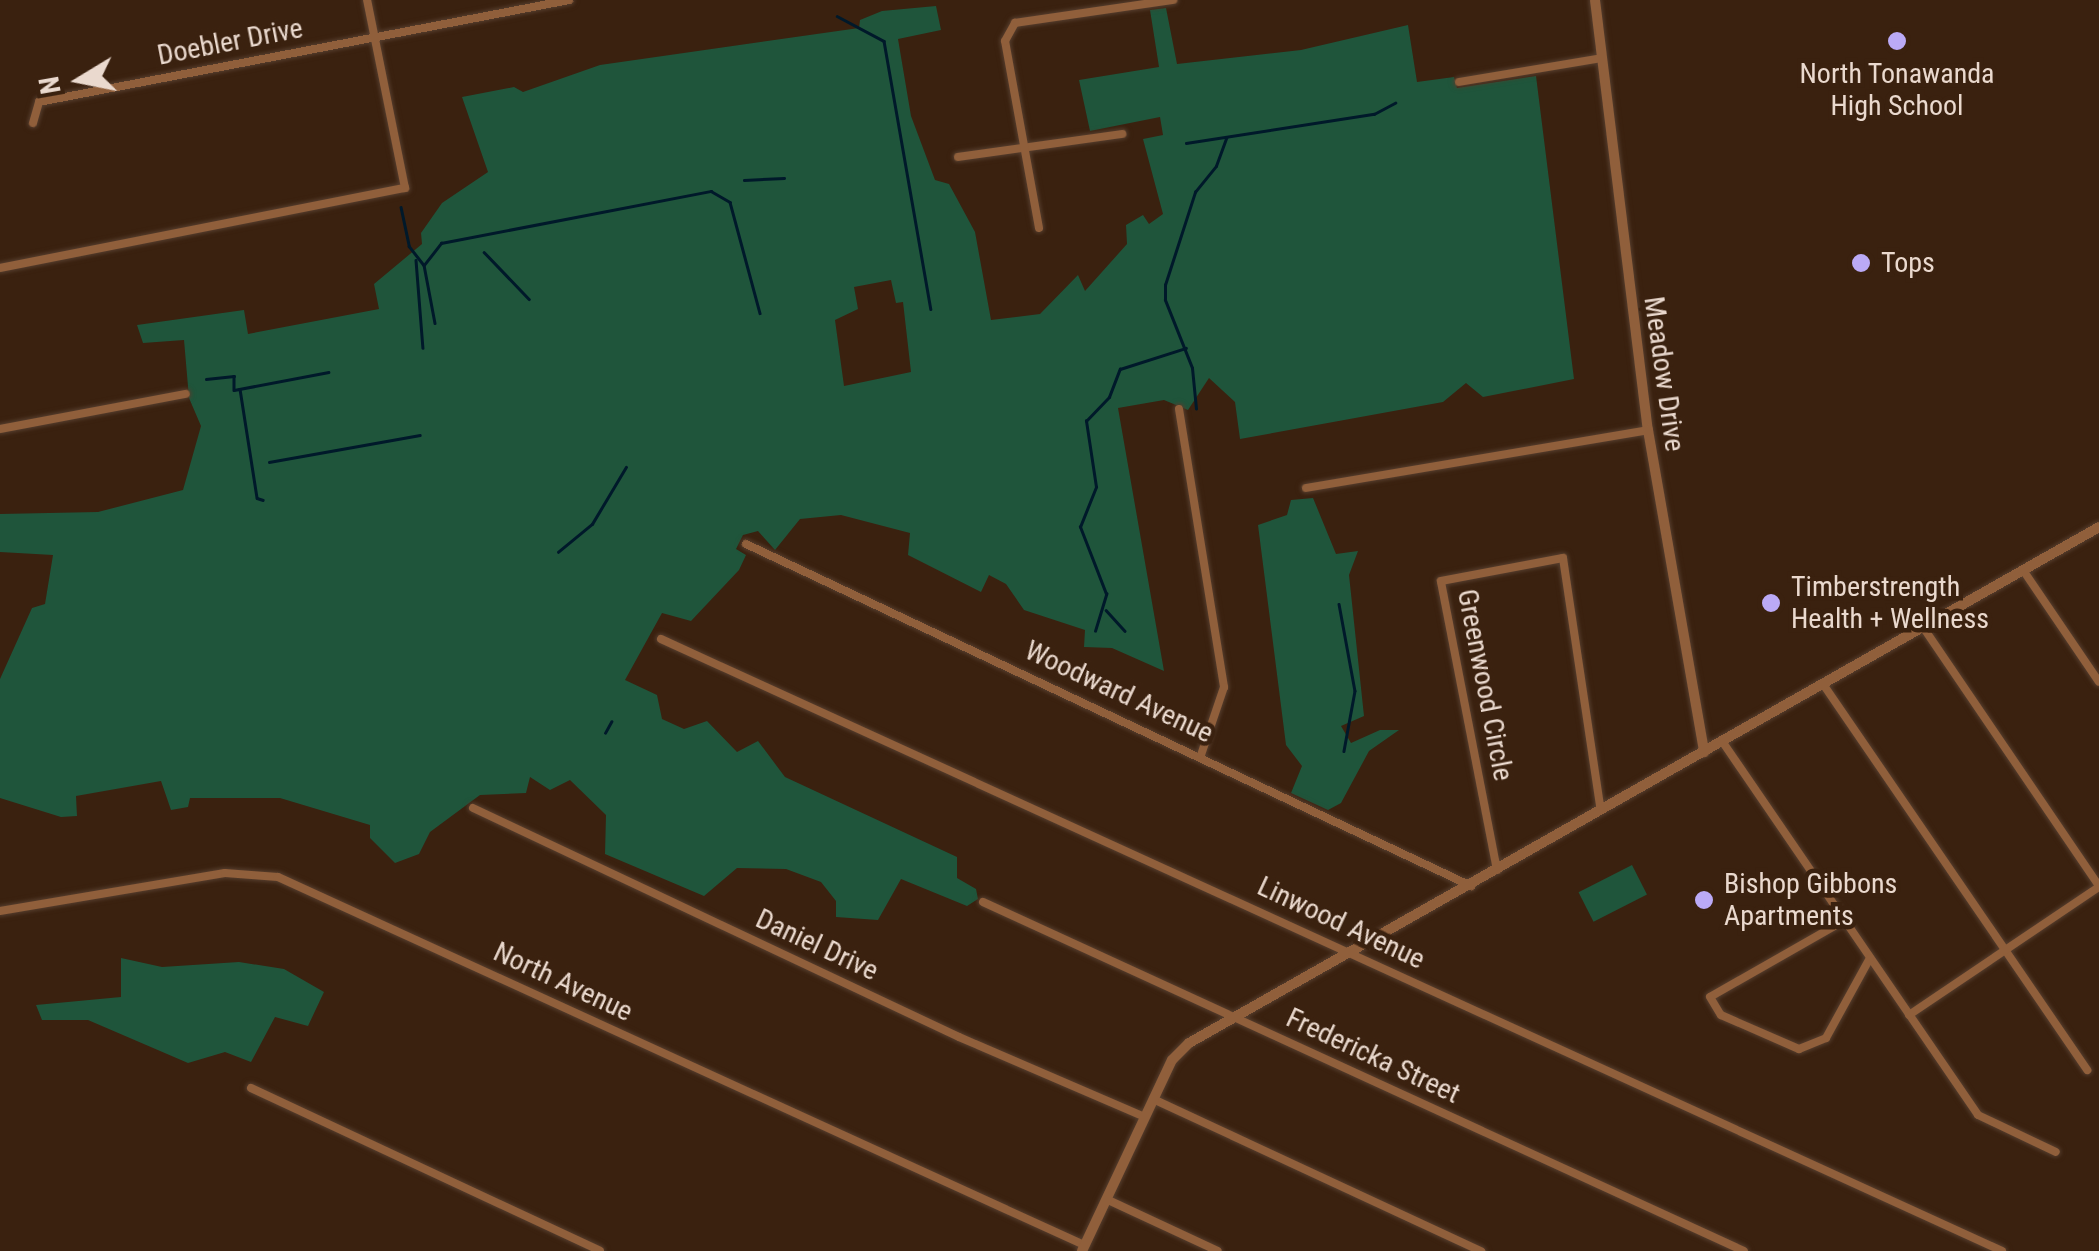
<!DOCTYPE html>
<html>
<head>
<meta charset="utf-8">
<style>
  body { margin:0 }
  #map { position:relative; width:2099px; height:1251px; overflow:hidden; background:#3a210f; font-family:"Roboto Condensed",sans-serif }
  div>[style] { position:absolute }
  .green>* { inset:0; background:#1f553b; transform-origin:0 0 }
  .stream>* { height:2.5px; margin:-1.25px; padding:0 1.25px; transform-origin:1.25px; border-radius:1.25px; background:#00192a }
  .roads { filter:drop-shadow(0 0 2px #563e2e) drop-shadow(0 0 2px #563e2e) }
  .minor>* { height:8px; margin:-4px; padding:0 4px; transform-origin:4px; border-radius:4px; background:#905f3b }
  .tertiary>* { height:10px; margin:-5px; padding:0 5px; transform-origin:5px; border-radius:5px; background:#905f3b }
  .dots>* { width:28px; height:28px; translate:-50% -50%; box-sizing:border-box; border:5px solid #3a210f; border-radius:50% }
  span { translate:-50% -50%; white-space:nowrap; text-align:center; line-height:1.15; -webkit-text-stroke:9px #3a210f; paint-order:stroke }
  .street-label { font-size:28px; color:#ead9ce }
  .poi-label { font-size:28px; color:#ead9ce }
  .left { translate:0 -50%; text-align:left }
  .north { position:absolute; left:30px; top:30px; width:100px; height:100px; -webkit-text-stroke:8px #3a210f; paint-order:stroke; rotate:260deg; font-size:28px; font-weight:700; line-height:40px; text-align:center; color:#ead9ce }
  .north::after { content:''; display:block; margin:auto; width:35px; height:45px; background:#ead9ce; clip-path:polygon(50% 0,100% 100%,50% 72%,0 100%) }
</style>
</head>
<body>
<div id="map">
  <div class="green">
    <div style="clip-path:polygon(evenodd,936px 6px,941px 30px,898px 39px,911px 116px,935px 180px,949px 184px,975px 232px,991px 320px,1040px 314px,1078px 275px,1085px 291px,1127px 244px,1126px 225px,1143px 215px,1149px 224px,1163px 214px,1143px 139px,1163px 135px,1160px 117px,1090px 131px,1079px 80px,1159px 67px,1150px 10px,1166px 8px,1177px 64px,1301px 50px,1408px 25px,1417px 82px,1454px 77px,1457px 88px,1536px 76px,1574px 379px,1483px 397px,1466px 383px,1443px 402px,1240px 439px,1235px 402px,1209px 378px,1188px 410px,1164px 400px,1118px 408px,1164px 671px,1112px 648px,1084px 647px,1085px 630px,1024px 610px,1006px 584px,989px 575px,981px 592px,908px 555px,910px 533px,841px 515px,800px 519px,775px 550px,758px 531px,743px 535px,736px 549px,746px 555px,739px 570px,691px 621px,662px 613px,625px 680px,657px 695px,662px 719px,684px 729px,707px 721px,737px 752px,758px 741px,785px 777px,957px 857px,957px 878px,976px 889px,978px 899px,967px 906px,901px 879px,878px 920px,836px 917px,836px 901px,821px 882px,786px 869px,737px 868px,704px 896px,605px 854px,606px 815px,570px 780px,550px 790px,530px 777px,526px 793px,480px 795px,430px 832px,419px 854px,395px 863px,370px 838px,370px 825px,280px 798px,190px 798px,188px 807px,171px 810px,161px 781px,76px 796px,77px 816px,61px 817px,0 798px,0 679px,32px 608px,45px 604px,53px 555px,0 552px,0 514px,98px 512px,183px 490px,201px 426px,189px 398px,184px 340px,143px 343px,137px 325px,244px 310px,248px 334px,379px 309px,374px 284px,422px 244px,421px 233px,442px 203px,488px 172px,462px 97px,514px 87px,523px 92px,600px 65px,859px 28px,860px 20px,882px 11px,936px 6px,891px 280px,896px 303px,903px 302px,911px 372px,844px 386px,835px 320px,858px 309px,854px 287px,891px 280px)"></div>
    <div style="clip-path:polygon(1313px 498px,1336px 554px,1358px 551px,1349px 575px,1364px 716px,1341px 726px,1351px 743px,1380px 730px,1399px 730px,1369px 751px,1341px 803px,1328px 810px,1291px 793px,1302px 766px,1286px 745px,1258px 525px,1287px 515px,1291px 500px)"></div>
    <div style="left:1632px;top:865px;width:33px;height:60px;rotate:63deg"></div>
    <div style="clip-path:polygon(121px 958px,162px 967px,239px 962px,284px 969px,324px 992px,308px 1026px,275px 1017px,251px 1062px,225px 1052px,188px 1063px,88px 1020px,42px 1020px,36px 1005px,121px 997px)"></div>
  </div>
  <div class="stream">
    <div style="left:837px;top:16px;width:53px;rotate:28deg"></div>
    <div style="left:884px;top:41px;width:272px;rotate:80.1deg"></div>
    <div style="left:1186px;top:143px;width:190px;rotate:-8.8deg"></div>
    <div style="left:1374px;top:114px;width:24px;rotate:-28deg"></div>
    <div style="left:744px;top:180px;width:40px;rotate:-2.9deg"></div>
    <div style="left:401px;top:207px;width:40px;rotate:78deg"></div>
    <div style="left:409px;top:246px;width:24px;rotate:52deg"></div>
    <div style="left:424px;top:265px;width:59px;rotate:79.3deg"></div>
    <div style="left:484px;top:252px;width:65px;rotate:46.2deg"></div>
    <div style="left:416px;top:260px;width:88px;rotate:85.5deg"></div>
    <div style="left:424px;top:265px;width:28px;rotate:-52deg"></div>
    <div style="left:441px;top:243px;width:275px;rotate:-10.9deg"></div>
    <div style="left:711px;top:191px;width:22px;rotate:30deg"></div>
    <div style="left:730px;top:202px;width:115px;rotate:74.9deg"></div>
    <div style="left:206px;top:379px;width:28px;rotate:-6deg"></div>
    <div style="left:234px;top:376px;width:14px;rotate:90deg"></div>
    <div style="left:234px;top:390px;width:96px;rotate:-10.8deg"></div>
    <div style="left:240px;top:389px;width:110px;rotate:81.1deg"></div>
    <div style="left:257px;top:498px;width:6px;rotate:18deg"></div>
    <div style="left:1196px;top:409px;width:41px;rotate:-95.6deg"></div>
    <div style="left:1192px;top:368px;width:73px;rotate:-111.7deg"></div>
    <div style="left:1165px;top:300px;width:15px;rotate:-90deg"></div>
    <div style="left:1165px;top:285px;width:98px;rotate:-72.1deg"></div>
    <div style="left:1195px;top:192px;width:33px;rotate:-51deg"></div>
    <div style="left:1216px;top:166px;width:30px;rotate:-70deg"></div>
    <div style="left:269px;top:462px;width:153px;rotate:-10.1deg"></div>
    <div style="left:558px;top:552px;width:44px;rotate:-39.5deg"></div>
    <div style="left:592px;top:524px;width:66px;rotate:-59.2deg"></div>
    <div style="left:1339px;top:604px;width:88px;rotate:79.6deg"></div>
    <div style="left:1355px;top:691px;width:61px;rotate:100.4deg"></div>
    <div style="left:1106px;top:610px;width:28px;rotate:48deg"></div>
    <div style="left:1095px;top:631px;width:39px;rotate:-73deg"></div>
    <div style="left:1106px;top:594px;width:72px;rotate:-111.2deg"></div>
    <div style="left:1080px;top:527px;width:43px;rotate:-68.2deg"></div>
    <div style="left:1096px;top:487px;width:67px;rotate:-98.6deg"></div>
    <div style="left:1086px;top:421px;width:33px;rotate:-46deg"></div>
    <div style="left:1109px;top:397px;width:30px;rotate:-69deg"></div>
    <div style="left:1120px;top:369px;width:69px;rotate:-17.7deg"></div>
    <div style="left:605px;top:733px;width:13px;rotate:-61deg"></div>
  </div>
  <div class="roads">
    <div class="minor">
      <div style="left:1459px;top:82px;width:145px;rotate:-9.5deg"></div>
      <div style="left:33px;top:123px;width:22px;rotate:-74deg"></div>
      <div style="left:39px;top:102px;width:540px;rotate:-10.89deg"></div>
      <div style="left:958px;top:157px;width:166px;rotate:-8deg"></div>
      <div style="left:1039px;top:228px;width:190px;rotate:-100.3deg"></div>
      <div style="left:1005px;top:41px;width:21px;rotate:-61deg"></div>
      <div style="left:1015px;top:23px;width:160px;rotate:-8.3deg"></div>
      <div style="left:0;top:268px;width:413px;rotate:-11.2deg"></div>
      <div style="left:405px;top:188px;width:192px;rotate:-101.4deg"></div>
      <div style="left:1179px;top:409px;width:282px;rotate:80.8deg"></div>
      <div style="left:1224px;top:687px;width:72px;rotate:108.7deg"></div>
      <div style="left:0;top:429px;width:189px;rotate:-10.7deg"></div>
      <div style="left:1306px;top:488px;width:347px;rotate:-9.6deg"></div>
      <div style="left:746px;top:544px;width:802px;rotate:25.25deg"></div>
      <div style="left:2023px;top:570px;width:135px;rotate:55.8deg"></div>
      <div style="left:1923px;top:627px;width:313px;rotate:55.8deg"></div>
      <div style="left:661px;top:639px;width:1474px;rotate:24.53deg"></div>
      <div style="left:1823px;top:684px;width:468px;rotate:55.6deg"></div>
      <div style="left:1722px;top:741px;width:453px;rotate:55.6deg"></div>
      <div style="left:1978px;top:1115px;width:86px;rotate:25.4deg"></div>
      <div style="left:473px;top:808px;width:537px;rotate:25.23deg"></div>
      <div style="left:959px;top:1037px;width:202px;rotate:23.3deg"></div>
      <div style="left:1497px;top:870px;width:294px;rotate:-101deg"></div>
      <div style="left:1441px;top:581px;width:124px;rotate:-10.7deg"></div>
      <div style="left:1563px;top:558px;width:251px;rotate:81.5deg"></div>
      <div style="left:983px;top:902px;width:837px;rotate:24.64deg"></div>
      <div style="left:0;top:911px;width:228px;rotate:-9.6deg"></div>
      <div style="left:225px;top:873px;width:53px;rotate:4.3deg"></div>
      <div style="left:278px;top:877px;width:886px;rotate:24.54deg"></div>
      <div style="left:1845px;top:920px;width:155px;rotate:150.3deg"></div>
      <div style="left:1710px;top:997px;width:21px;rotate:59deg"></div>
      <div style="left:1721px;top:1015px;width:85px;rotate:23.6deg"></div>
      <div style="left:1799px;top:1049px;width:29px;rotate:-22deg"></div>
      <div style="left:1826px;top:1038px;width:91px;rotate:-61.2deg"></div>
      <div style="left:1909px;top:1015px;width:229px;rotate:-34deg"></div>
      <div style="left:251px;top:1088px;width:385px;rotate:25deg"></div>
      <div style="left:1153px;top:1099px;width:362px;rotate:24.9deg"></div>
      <div style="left:1106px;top:1199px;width:123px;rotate:24.9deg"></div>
    </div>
    <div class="tertiary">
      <div style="left:1595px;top:0;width:433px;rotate:83deg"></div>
      <div style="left:1648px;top:430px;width:327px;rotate:80.1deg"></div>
      <div style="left:1082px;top:1251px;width:211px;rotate:-64.8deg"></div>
      <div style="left:1172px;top:1060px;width:24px;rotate:-45deg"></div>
      <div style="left:1189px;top:1043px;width:1046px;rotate:-29.55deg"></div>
    </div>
  </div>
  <div class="dots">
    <div style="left:1897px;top:41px;background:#bbaaf6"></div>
    <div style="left:1861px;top:263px;background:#bbaaf6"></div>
    <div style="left:1771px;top:603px;background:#bbaaf6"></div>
    <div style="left:1704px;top:900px;background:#bbaaf6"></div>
  </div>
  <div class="street-label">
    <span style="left:230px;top:42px;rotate:-11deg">Doebler Drive</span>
    <span style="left:1664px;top:374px;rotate:82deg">Meadow Drive</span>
    <span style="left:1485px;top:685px;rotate:79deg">Greenwood Circle</span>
    <span style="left:1119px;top:692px;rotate:25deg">Woodward Avenue</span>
    <span style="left:1341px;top:923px;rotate:25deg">Linwood Avenue</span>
    <span style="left:817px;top:945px;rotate:25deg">Daniel Drive</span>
    <span style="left:563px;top:982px;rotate:25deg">North Avenue</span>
    <span style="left:1373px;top:1056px;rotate:25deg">Fredericka Street</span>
  </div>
  <div class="poi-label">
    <span style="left:1897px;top:90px">North Tonawanda<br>High School</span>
    <span class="left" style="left:1881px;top:263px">Tops</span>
    <span class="left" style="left:1791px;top:603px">Timberstrength<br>Health + Wellness</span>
    <span class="left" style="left:1724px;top:900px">Bishop Gibbons<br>Apartments</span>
  </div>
  <div class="north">N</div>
</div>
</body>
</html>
